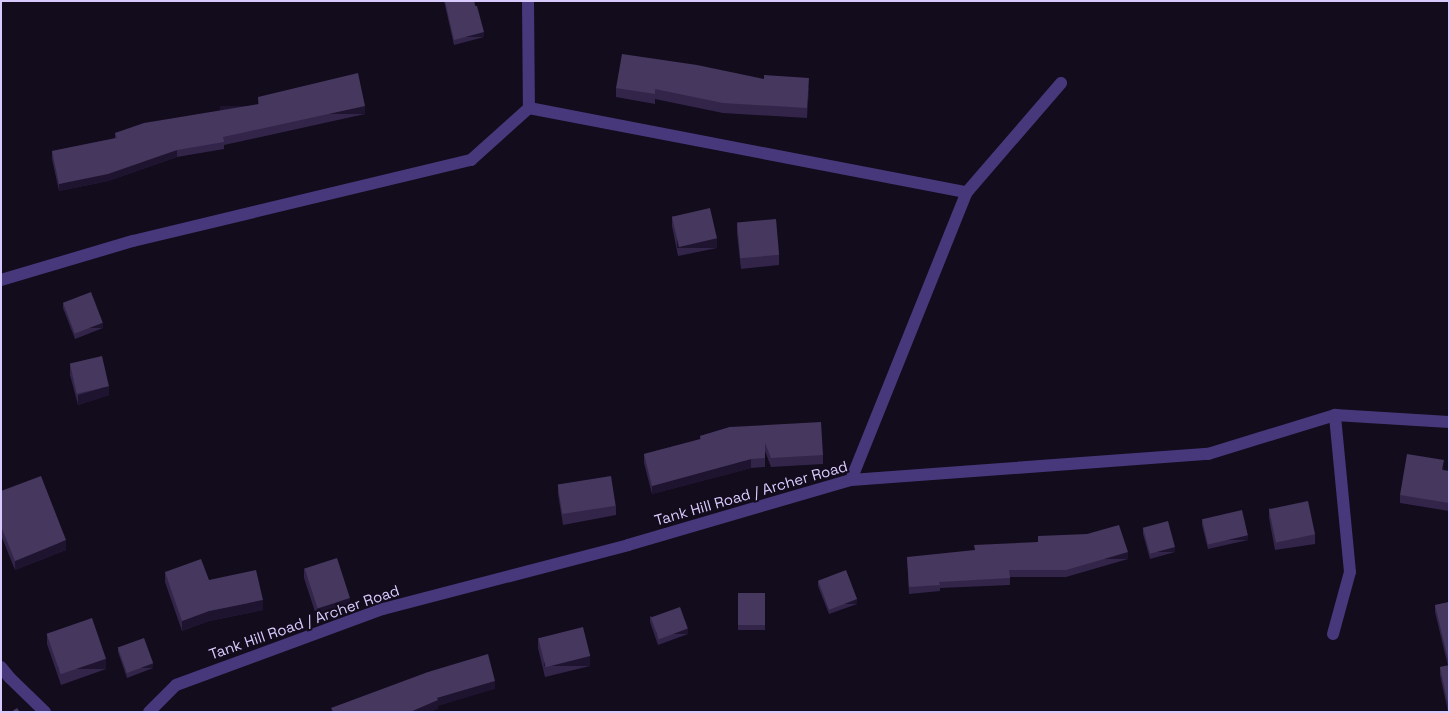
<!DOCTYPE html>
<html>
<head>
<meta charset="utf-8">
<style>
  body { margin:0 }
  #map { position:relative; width:1450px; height:713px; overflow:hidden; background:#120c1d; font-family:"Space Grotesk",sans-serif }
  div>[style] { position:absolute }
  .minor>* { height:12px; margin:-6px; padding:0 6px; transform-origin:6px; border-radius:6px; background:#47387b }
  .tertiary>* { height:12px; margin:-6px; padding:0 6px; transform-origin:6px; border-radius:6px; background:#47387b }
  .wall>* { inset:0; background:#33254a; transform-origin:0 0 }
  .shaded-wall>* { inset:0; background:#1f1430; transform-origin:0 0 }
  .building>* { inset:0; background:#45375e; transform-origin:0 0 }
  span { translate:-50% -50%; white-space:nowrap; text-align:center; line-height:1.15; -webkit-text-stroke:4px #120c1d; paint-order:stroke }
  .street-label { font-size:15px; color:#d9cafd }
  .frame { position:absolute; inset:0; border:2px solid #d9cafd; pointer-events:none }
</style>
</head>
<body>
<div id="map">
  <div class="minor">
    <div style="left:528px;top:1px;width:107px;rotate:89.5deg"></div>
    <div style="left:1px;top:280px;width:138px;rotate:-16.5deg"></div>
    <div style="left:133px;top:241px;width:348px;rotate:-13.5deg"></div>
    <div style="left:471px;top:160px;width:78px;rotate:-41.9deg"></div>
    <div style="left:529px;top:108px;width:446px;rotate:10.9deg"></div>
    <div style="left:851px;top:480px;width:310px;rotate:-68.1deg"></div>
    <div style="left:967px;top:192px;width:144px;rotate:-49.2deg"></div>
    <div style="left:1333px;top:634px;width:64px;rotate:-74.7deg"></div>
    <div style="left:1350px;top:572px;width:158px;rotate:-95.5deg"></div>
    <div style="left:1px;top:667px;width:14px;rotate:51deg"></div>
    <div style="left:10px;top:678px;width:49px;rotate:44.2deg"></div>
  </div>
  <div class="tertiary">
    <div style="left:149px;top:712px;width:38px;rotate:-45deg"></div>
    <div style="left:176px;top:685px;width:221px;rotate:-20.2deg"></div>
    <div style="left:383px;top:609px;width:253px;rotate:-14.6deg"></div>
    <div style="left:628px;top:545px;width:232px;rotate:-16.3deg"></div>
    <div style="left:851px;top:480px;width:358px;rotate:-4.2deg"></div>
    <div style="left:1208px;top:454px;width:133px;rotate:-17.1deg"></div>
    <div style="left:1335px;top:415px;width:114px;rotate:3.5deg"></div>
  </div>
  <div class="wall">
    <div style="clip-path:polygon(444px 1px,474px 1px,484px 37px,454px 45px)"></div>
    <div style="clip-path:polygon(616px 88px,809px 88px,807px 118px,723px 113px,655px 99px,655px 104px,616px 97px)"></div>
    <div style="clip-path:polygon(258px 97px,365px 114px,224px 145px,224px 149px,177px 157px,108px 181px,59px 191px,52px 159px,52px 151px,115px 138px,115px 133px,258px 105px)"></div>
    <div style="clip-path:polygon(672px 216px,717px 248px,678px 256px,672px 226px)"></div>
    <div style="clip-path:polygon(737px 223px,779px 255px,779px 265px,741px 269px,737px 233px)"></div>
    <div style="clip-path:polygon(63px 303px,103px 328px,75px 339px,63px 308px)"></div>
    <div style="clip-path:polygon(70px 365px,109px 395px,78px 405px,70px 375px)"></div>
    <div style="clip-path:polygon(730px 427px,823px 455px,823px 464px,771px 467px,765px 451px,765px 467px,751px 468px,652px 494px,644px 463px,644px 454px,700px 439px,700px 436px)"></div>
    <div style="clip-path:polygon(1444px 468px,1443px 470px,1449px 471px,1449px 511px,1400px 503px,1400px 495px)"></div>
    <div style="clip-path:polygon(558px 485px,616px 506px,616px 515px,563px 525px,558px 494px)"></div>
    <div style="clip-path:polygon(1px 491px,66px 550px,15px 570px,1px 535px)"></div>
    <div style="clip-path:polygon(1269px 508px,1315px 534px,1315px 544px,1275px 550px,1269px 518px)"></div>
    <div style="clip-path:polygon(1202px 520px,1248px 540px,1208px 549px,1202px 525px)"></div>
    <div style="clip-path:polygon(1143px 528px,1175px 552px,1150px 559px,1143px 534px)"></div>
    <div style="clip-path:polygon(907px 557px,1128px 559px,1066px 577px,1010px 577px,1010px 585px,940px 588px,940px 591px,909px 594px)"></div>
    <div style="clip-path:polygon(304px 568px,350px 608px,317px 618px,304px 578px)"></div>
    <div style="clip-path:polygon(165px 572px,209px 580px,263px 610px,209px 621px,182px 631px,165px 582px)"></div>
    <div style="clip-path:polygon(818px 581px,857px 604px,829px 614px,818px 586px)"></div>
    <div style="left:738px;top:593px;width:27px;height:37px"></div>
    <div style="clip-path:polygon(1449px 602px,1449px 712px,1448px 712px,1440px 675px,1440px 667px,1448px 666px,1435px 612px,1435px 605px)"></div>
    <div style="clip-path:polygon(650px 616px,688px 634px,658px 645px,650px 622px)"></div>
    <div style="clip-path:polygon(47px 634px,106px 669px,61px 685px,47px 644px)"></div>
    <div style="clip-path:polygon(538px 638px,590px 666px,545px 677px,538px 648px)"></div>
    <div style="clip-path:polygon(118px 647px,153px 668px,127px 678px,118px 652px)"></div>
  </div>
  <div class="shaded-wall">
    <div style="left:484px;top:32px;width:5px;height:31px;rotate:90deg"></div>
    <div style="clip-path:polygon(809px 78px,809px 88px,807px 118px,807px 108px)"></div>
    <div style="left:365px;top:106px;width:8px;height:145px;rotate:90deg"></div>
    <div style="clip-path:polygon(177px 150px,177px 157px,108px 181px,59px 191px,59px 184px)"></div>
    <div style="left:717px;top:238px;width:10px;height:40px;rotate:90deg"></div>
    <div style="left:103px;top:323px;width:5px;height:30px;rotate:90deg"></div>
    <div style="clip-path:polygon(109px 386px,109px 395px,78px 405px,78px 395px)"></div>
    <div style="clip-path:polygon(751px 459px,751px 468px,652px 494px,652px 486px)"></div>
    <div style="left:1248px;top:535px;width:5px;height:41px;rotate:90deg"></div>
    <div style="clip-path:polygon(66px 540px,66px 550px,15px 570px,15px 561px)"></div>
    <div style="left:1175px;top:547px;width:5px;height:26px;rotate:90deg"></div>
    <div style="left:1128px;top:552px;width:7px;height:65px;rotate:90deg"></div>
    <div style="clip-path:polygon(350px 598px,350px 608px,317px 618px,317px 608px)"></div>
    <div style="left:857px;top:599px;width:5px;height:30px;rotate:90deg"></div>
    <div style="clip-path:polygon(263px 600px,263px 610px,209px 621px,182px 631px,182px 621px,209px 611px)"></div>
    <div style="left:688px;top:629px;width:5px;height:32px;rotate:90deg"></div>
    <div style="left:590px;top:656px;width:10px;height:46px;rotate:90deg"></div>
    <div style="left:106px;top:659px;width:10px;height:48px;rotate:90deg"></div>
    <div style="left:153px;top:663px;width:5px;height:28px;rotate:90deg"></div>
    <div style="clip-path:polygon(495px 681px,495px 689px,438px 706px,438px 709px,431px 712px,410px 712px,437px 698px)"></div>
  </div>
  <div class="building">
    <div style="clip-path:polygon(445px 1px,474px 1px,475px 6px,477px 6px,484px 32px,454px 40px)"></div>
    <div style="clip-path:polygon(622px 54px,697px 65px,764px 79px,764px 75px,809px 78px,807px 108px,723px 103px,655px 89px,655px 94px,616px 88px)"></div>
    <div style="clip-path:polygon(358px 73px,365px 106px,223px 137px,224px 142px,177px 150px,108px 174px,59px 184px,52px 151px,117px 138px,115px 133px,144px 123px,259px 104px,258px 97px)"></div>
    <div style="left:710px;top:208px;width:31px;height:39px;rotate:77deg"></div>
    <div style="left:776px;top:219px;width:36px;height:39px;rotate:85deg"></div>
    <div style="left:91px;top:292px;width:33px;height:30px;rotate:69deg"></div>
    <div style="left:102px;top:356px;width:31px;height:33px;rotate:77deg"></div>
    <div style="clip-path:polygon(821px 422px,823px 455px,771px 458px,765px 443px,765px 458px,751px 459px,652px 486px,644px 454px,701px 439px,700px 436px,730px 427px)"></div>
    <div style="clip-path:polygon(1407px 454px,1444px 460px,1442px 470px,1449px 471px,1449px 503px,1400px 495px)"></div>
    <div style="clip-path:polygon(41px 476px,66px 540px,15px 561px,1px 526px,1px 491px)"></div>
    <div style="left:611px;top:476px;width:30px;height:54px;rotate:81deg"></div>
    <div style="left:1308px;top:501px;width:34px;height:40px;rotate:78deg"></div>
    <div style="left:1242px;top:510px;width:26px;height:41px;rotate:77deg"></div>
    <div style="left:1168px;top:521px;width:27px;height:26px;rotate:75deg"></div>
    <div style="clip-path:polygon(1119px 525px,1128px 552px,1066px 570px,1009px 570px,1010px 578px,939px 582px,940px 585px,909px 587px,907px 557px,975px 550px,974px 545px,1038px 542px,1038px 536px,1087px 534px)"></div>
    <div style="left:337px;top:558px;width:42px;height:34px;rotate:72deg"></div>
    <div style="clip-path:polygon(201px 559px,209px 580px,256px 570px,263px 600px,209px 611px,182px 621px,165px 572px)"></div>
    <div style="left:846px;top:570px;width:31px;height:30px;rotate:69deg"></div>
    <div style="left:738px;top:593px;width:27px;height:32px"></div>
    <div style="clip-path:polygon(1449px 602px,1449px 663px,1435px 605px)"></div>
    <div style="left:680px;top:607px;width:23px;height:31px;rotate:70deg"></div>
    <div style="left:92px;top:618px;width:43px;height:48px;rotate:71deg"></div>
    <div style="left:583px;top:627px;width:30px;height:46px;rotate:76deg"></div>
    <div style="left:144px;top:638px;width:27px;height:28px;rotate:70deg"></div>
    <div style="clip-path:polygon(488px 654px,495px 681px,437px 698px,438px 700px,410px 712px,333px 712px,331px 708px,428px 672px)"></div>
    <div style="clip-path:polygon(1449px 665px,1449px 704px,1448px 704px,1440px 667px)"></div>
    <div style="clip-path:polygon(17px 708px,20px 712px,11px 712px)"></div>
  </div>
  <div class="street-label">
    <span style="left:751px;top:493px;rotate:-16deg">Tank Hill Road / Archer Road</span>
    <span style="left:304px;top:622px;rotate:-19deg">Tank Hill Road / Archer Road</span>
  </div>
  <div class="frame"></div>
</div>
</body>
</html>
